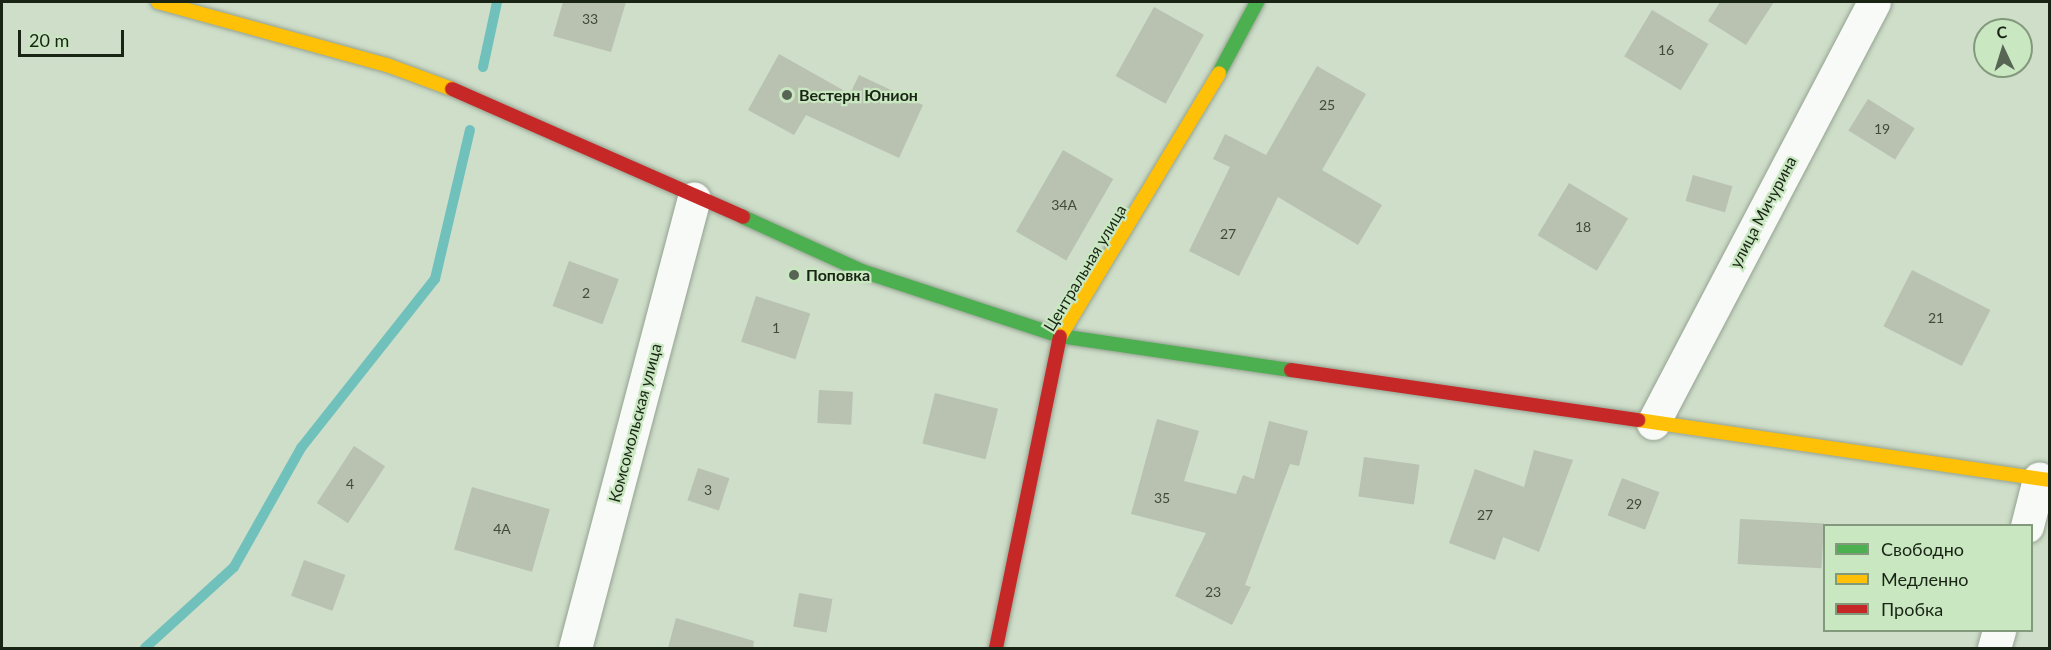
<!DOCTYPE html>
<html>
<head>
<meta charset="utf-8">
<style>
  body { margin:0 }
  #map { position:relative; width:2051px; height:650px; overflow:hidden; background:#cedec9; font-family:Lato,sans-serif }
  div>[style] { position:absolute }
  .stream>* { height:10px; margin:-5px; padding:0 5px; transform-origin:5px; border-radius:5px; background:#70c1bc }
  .building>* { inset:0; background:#b9c1b0; transform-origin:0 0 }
  .roads { filter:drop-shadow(0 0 2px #95a291) drop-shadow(0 0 2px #95a291) }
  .street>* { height:33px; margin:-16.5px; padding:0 16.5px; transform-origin:16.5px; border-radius:16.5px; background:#f8faf7 }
  .fast>* { height:14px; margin:-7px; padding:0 7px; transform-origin:7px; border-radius:7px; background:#4caf50 }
  .slow>* { height:14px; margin:-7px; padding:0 7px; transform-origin:7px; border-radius:7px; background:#ffc107 }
  .jam>* { height:14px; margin:-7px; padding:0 7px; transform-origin:7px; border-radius:7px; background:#c62828 }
  .dots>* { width:16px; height:16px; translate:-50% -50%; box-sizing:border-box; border:3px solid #c9e7c0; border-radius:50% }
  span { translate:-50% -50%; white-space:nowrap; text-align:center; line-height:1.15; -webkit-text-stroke:4.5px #c9e7c0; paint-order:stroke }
  .number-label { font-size:14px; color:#414b3c }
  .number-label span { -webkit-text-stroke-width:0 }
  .poi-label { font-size:16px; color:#192415; font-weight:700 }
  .left { translate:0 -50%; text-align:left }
  .street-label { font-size:16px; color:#192415 }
  .frame { position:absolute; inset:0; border:3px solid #192415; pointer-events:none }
  .legend { position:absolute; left:1823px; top:524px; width:210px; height:108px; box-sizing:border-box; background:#c9e7c0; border:2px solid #83997c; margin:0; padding:8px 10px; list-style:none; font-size:18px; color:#192415 }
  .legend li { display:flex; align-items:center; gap:12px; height:30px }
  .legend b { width:30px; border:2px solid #83997c }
  .north { position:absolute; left:1973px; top:18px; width:60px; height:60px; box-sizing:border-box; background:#c9e7c0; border:2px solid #83997c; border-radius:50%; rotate:356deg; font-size:16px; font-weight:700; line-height:24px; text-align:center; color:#192415 }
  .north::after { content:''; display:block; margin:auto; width:21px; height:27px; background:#586554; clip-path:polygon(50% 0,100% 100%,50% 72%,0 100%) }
  .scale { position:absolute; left:18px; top:30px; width:106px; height:27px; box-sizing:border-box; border:3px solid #192415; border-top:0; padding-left:8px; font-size:18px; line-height:21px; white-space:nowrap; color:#192415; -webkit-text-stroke:4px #c9e7c0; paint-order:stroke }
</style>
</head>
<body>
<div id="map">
  <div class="stream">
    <div style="left:483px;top:67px;width:66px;rotate:-77.8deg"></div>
    <div style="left:145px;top:648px;width:120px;rotate:-42.3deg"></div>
    <div style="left:234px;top:567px;width:137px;rotate:-60.6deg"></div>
    <div style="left:301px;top:448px;width:216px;rotate:-51.6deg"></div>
    <div style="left:435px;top:279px;width:153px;rotate:-76.8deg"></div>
  </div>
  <div class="building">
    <div style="clip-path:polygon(563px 2px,626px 2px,611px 52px,553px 36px)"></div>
    <div style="clip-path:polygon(1720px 2px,1774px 2px,1746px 45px,1708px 21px)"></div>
    <div style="left:1154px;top:7px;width:57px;height:79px;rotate:29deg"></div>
    <div style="left:1652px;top:10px;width:66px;height:54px;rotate:31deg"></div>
    <div style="clip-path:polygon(779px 54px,850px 94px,859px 75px,923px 105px,899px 158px,806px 115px,794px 135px,748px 110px)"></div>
    <div style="clip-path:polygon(1317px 66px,1366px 94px,1322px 170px,1382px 205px,1358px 245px,1278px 197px,1239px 276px,1189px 251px,1230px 167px,1213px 159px,1225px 134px,1266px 155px)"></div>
    <div style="left:1868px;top:99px;width:55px;height:37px;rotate:32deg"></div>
    <div style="left:1063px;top:150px;width:58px;height:94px;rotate:30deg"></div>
    <div style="left:1693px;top:175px;width:41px;height:27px;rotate:16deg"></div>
    <div style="left:1569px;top:183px;width:69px;height:61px;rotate:31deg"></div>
    <div style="left:569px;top:261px;width:53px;height:48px;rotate:20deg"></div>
    <div style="left:1912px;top:270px;width:88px;height:63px;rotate:27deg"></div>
    <div style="left:756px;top:296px;width:57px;height:48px;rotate:18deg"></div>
    <div style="left:819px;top:390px;width:34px;height:33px;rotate:3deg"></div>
    <div style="left:935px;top:393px;width:65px;height:52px;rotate:14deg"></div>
    <div style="clip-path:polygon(1157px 419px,1199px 431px,1184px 481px,1236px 494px,1243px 475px,1254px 479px,1269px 421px,1308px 431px,1299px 466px,1290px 464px,1245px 585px,1251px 587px,1232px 625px,1175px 596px,1206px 533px,1131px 514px)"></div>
    <div style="left:354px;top:446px;width:37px;height:68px;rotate:33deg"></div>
    <div style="clip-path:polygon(1534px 450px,1573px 460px,1539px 552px,1503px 537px,1495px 560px,1449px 543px,1475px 469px,1524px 487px)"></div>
    <div style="left:1364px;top:457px;width:56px;height:40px;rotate:8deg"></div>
    <div style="left:698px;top:468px;width:33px;height:34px;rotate:18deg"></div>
    <div style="left:1622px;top:478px;width:40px;height:40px;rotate:21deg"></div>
    <div style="left:472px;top:487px;width:81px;height:65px;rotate:16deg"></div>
    <div style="left:1740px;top:519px;width:84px;height:45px;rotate:3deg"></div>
    <div style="left:304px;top:560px;width:44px;height:38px;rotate:20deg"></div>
    <div style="left:799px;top:593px;width:34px;height:34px;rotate:10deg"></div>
    <div style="clip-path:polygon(676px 618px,754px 641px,753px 648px,668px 648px)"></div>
  </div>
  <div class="roads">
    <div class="street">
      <div style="left:1653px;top:423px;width:475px;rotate:-62.3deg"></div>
      <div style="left:2027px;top:526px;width:49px;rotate:-75.7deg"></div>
      <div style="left:575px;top:648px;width:465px;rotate:-75.2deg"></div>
      <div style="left:1994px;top:648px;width:19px;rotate:-74deg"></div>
    </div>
    <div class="fast">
      <div style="left:1219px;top:73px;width:81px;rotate:-61.8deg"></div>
      <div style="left:743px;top:217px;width:131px;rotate:24.4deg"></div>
      <div style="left:862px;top:271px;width:208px;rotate:18.2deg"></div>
      <div style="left:1060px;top:336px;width:233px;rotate:8.4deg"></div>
    </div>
    <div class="slow">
      <div style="left:158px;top:2px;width:238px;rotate:15.4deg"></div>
      <div style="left:387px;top:65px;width:69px;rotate:20.3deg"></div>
      <div style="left:1060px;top:337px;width:308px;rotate:-58.9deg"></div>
      <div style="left:1638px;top:420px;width:416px;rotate:8.3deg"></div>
    </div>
    <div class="jam">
      <div style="left:452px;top:89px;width:318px;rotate:23.7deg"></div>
      <div style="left:1291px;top:370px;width:351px;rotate:8.2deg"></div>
      <div style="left:996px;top:648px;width:318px;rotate:-78.4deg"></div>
    </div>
  </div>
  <div class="dots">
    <div style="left:787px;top:95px;background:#586554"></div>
    <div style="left:794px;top:275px;background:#586554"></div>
  </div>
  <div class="number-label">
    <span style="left:590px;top:19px">33</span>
    <span style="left:1666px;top:50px">16</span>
    <span style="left:1327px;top:105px">25</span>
    <span style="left:1882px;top:129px">19</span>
    <span style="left:1064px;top:205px">34А</span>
    <span style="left:1583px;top:227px">18</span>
    <span style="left:1228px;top:234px">27</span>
    <span style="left:586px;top:293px">2</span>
    <span style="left:1936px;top:318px">21</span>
    <span style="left:776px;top:328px">1</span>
    <span style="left:350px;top:484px">4</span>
    <span style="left:708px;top:490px">3</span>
    <span style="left:1162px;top:498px">35</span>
    <span style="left:1634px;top:504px">29</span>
    <span style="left:1485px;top:515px">27</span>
    <span style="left:502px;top:529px">4А</span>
    <span style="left:1213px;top:592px">23</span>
  </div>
  <div class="poi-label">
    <span class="left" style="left:799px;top:95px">Вестерн Юнион</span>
    <span class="left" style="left:806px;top:275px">Поповка</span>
  </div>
  <div class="street-label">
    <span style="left:1763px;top:212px;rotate:-62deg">улица Мичурина</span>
    <span style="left:1085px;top:268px;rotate:-59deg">Центральная улица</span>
    <span style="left:635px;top:423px;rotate:-75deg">Комсомольская улица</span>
  </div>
  <div class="frame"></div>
  <ul class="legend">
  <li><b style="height:8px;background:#4caf50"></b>Свободно</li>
  <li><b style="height:8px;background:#ffc107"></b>Медленно</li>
  <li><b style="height:8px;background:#c62828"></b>Пробка</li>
  </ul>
  <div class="north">С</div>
  <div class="scale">20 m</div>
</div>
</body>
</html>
